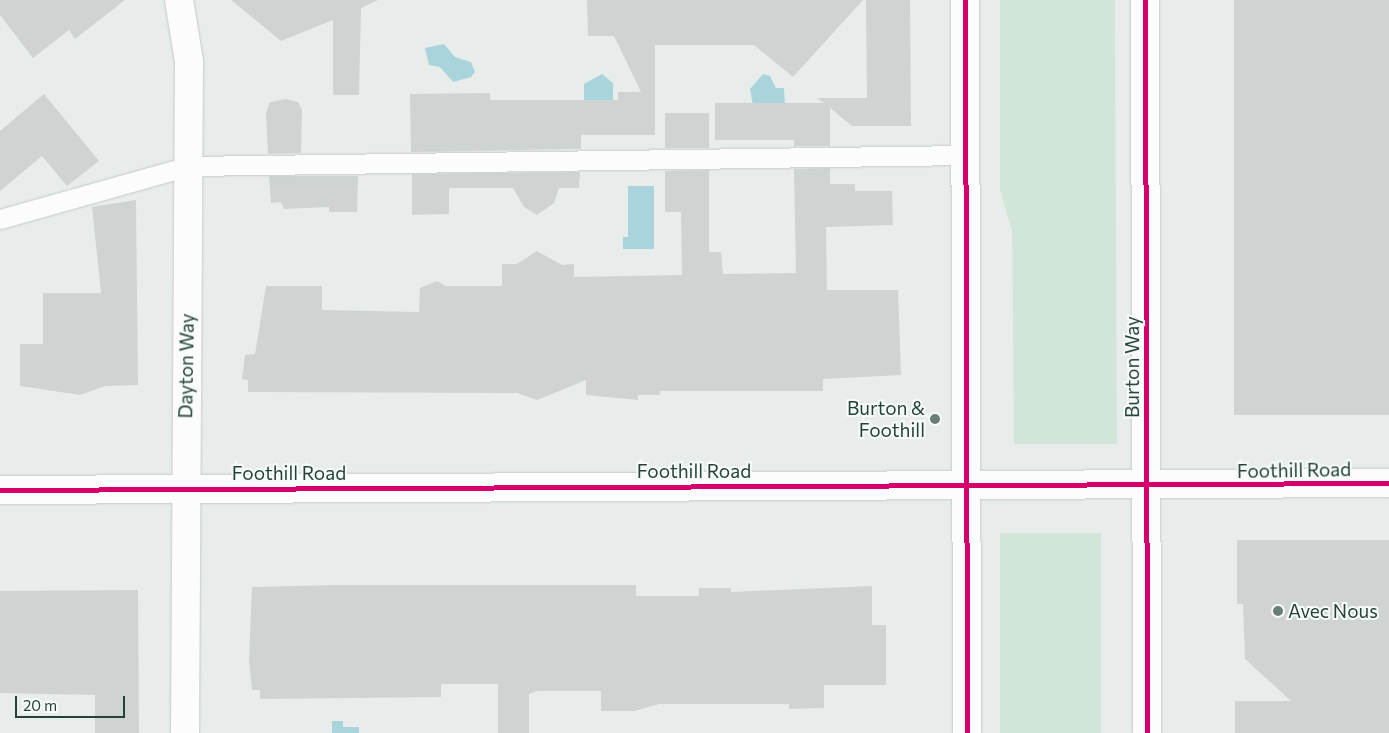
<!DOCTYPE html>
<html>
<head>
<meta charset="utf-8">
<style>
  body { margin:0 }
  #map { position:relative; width:1389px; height:733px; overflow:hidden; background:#e8edeb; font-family:Commissioner,sans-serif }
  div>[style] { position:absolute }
  .green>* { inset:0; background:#d1e6d8; transform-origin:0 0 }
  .water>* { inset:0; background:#a9d4db }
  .building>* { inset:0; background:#cfd4d2; transform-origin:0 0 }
  .roads { filter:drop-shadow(0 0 1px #c5cac8) drop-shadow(0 0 1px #c5cac8) }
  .lane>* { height:19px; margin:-9.5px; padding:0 9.5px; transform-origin:9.5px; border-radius:9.5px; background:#fcfcfc }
  .street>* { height:28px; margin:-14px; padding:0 14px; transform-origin:14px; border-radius:14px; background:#fcfcfc }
  .secondary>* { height:28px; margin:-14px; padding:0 14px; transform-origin:14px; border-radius:14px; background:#fcfcfc }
  .cycleway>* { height:5px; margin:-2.5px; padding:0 2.5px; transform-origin:2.5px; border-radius:2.5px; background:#d6006c }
  .dots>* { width:14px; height:14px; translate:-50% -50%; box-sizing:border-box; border:2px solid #f7fbf9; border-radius:50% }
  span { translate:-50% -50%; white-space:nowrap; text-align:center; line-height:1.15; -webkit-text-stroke:4px #f7fbf9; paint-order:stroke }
  .street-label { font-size:19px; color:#24423a }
  .poi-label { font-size:19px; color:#24423a }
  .right { translate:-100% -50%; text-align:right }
  .left { translate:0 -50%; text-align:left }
  .scale { position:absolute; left:15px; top:696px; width:110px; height:22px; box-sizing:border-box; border:2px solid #24423a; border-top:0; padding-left:6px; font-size:15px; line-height:18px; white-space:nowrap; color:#24423a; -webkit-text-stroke:4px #f7fbf9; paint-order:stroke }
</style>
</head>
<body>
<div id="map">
  <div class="green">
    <div style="clip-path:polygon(1000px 0,1115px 0,1117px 444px,1014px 444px,1012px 231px,1000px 190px)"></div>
    <div style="left:1000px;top:533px;width:101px;height:200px"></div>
  </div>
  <div class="water">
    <div style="clip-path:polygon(444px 44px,455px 57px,471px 62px,475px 72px,471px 77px,453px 82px,440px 67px,429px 65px,425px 48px)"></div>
    <div style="clip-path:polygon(602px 74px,613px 83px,613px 134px,584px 123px,584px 84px)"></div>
    <div style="clip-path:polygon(763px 74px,770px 76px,776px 88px,784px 88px,785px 107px,753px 106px,750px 89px)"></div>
    <div style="clip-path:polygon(628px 186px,654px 186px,654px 249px,623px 249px,623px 237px,628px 237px)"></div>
    <div style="clip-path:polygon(332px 721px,343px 721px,343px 727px,359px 727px,359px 733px,332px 733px)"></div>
  </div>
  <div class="building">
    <div style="clip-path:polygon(0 0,125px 0,75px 39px,69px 30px,33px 58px,0 15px)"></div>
    <div style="clip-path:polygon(231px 0,378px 0,361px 8px,359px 95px,333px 95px,333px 20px,281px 41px)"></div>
    <div style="clip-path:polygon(587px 0,863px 0,793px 77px,754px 45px,655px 45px,655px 135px,581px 135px,581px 149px,411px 152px,410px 94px,490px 93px,490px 100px,618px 100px,618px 92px,641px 92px,614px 36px,588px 36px)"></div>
    <div style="clip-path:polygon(866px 0,910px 0,911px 126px,852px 126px,830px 108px,830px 146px,794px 146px,794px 140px,715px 140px,715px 103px,824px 103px,817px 98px,867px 98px)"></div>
    <div style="left:1234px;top:0;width:155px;height:415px"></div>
    <div style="clip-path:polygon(44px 94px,99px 161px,67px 186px,42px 156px,0 191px,0 131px)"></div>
    <div style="clip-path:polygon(286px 99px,298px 102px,302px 110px,301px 153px,268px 154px,266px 113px,270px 102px)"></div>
    <div style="left:665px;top:113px;width:44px;height:35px"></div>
    <div style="clip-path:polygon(830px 168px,830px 184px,855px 184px,855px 191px,892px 191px,893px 225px,826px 227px,827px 290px,898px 290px,901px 375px,823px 379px,823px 391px,660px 391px,660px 395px,638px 395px,638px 400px,586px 395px,586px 380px,537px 400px,517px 393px,248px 392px,248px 380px,242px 379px,245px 355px,255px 354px,266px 286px,322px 286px,322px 310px,419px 312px,420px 288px,437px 281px,446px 286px,502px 286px,502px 264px,517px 264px,537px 251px,562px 265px,574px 264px,574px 277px,682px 275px,681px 212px,665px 212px,665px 171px,709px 170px,709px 252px,721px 252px,723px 274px,796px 273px,794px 169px)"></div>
    <div style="clip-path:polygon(580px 172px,579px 188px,559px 188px,554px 203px,537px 215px,524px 207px,513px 188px,449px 188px,449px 214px,412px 215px,412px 174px)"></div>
    <div style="clip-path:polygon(269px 176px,358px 176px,357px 212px,329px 212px,329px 207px,284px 209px,281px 202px,271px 203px)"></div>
    <div style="clip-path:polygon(136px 200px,138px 385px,105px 386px,80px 395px,20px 386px,20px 344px,43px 344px,43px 293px,101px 293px,92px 207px)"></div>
    <div style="clip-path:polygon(1237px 540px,1389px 540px,1389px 733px,1235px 733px,1235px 701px,1291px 701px,1245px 659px,1243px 604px,1237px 604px)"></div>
    <div style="clip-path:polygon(334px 585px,636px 585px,636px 596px,699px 596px,699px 588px,731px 588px,731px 592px,872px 586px,872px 625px,886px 625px,886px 685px,824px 685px,824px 708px,789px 709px,789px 704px,659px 704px,635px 711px,601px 711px,601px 691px,537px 691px,529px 694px,529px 733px,498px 733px,498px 684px,441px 684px,441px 697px,260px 699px,260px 690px,252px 690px,249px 661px,252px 587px)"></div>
    <div style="clip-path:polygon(138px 590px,139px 733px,95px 733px,95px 695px,0 693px,0 591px)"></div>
  </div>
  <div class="roads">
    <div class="lane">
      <div style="left:0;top:219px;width:196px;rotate:-15.7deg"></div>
      <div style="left:189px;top:166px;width:777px;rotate:-0.81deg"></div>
    </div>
    <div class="street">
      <div style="left:179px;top:0;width:62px;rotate:80.7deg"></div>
      <div style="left:189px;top:61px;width:672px;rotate:90.34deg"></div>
      <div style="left:0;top:490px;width:1389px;rotate:-0.29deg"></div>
    </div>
    <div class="secondary">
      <div style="left:965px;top:0;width:733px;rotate:89.84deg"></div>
      <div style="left:1145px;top:0;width:733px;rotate:89.84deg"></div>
    </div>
  </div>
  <div class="cycleway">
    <div style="left:965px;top:0;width:733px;rotate:89.84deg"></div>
    <div style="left:1145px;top:0;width:733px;rotate:89.84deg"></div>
    <div style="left:0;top:490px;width:1389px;rotate:-0.29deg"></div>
  </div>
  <div class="dots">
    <div style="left:935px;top:419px;background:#697e78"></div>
    <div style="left:1278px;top:611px;background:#697e78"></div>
  </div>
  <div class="street-label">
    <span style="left:186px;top:366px;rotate:-89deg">Dayton Way</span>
    <span style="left:1132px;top:367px;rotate:-90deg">Burton Way</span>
    <span style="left:1294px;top:470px;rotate:-1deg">Foothill Road</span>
    <span style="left:694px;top:471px">Foothill Road</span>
    <span style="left:289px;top:473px">Foothill Road</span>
  </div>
  <div class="poi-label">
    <span class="right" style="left:925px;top:419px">Burton &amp;<br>Foothill</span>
    <span class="left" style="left:1288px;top:611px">Avec Nous</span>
  </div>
  <div class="scale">20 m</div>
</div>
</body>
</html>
